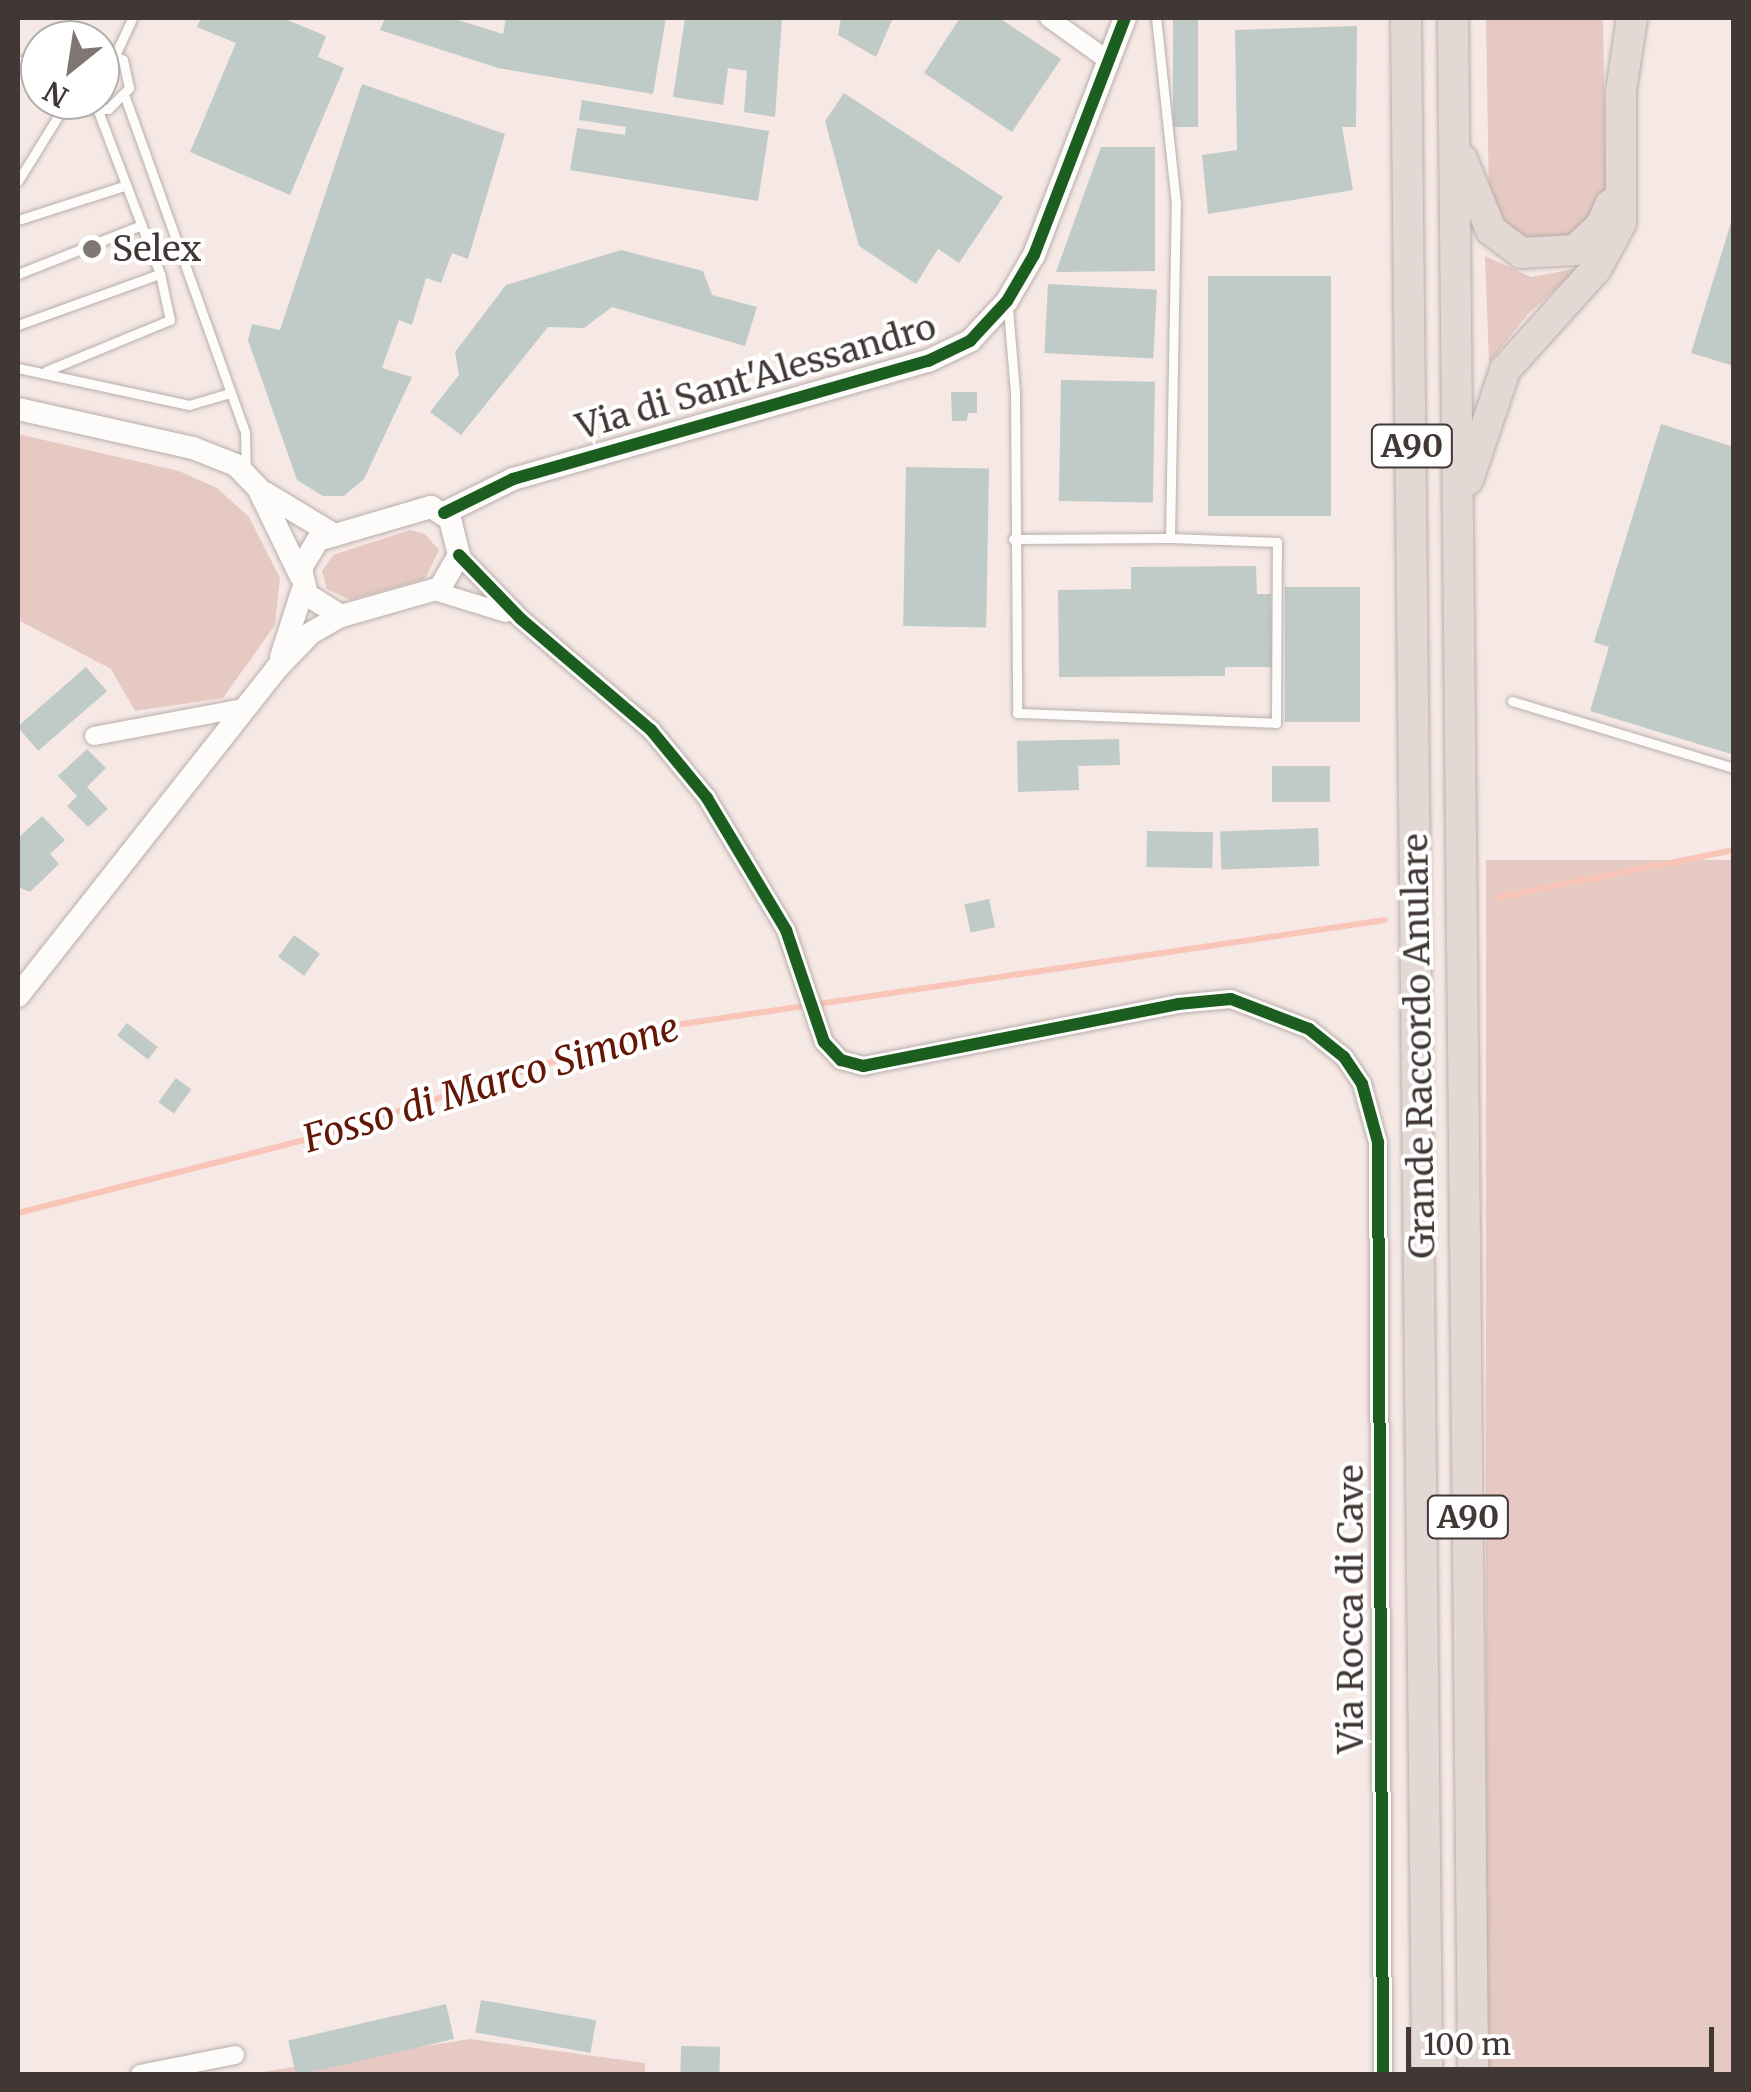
<!DOCTYPE html>
<html>
<head>
<meta charset="utf-8">
<style>
  body { margin:0 }
  #map { position:relative; width:1751px; height:2092px; overflow:hidden; background:#f6e9e5; font-family:Merriweather,serif }
  div>[style] { position:absolute }
  .green>* { inset:0; background:#e6c9c2; transform-origin:0 0 }
  .stream>* { height:6px; margin:-3px; padding:0 3px; transform-origin:3px; border-radius:3px; background:#f9c5b9 }
  .building>* { inset:0; background:#c0cac7; transform-origin:0 0 }
  .roads { filter:drop-shadow(0 0 2px #b8aeab) drop-shadow(0 0 2px #b8aeab) }
  .lane>* { height:9px; margin:-4.5px; padding:0 4.5px; transform-origin:4.5px; border-radius:4.5px; background:#fefcfb }
  .street>* { height:18px; margin:-9px; padding:0 9px; transform-origin:9px; border-radius:9px; background:#fefcfb }
  .secondary>* { height:22px; margin:-11px; padding:0 11px; transform-origin:11px; border-radius:11px; background:#fefcfb }
  .highway>* { height:30px; margin:-15px; padding:0 15px; transform-origin:15px; border-radius:15px; background:#e4d8d5 }
  .cycleway>* { height:12px; margin:-6px; padding:0 6px; transform-origin:6px; border-radius:6px; background:#1b5e20 }
  .dots>* { width:28px; height:28px; translate:-50% -50%; box-sizing:border-box; border:5px solid #fff; border-radius:50% }
  span { translate:-50% -50%; white-space:nowrap; text-align:center; line-height:1.15; -webkit-text-stroke:8px #fff; paint-order:stroke }
  .shield-label span { padding:2px 8px; background:#fff; border:2px solid; border-radius:8px; -webkit-text-stroke-width:0 }
  .shield-label { font-size:32px; color:#413836; font-weight:700 }
  .poi-label { font-size:35px; color:#413836 }
  .left { translate:0 -50%; text-align:left }
  .street-label { font-size:35px; color:#413836 }
  .water-label { font-size:38px; color:#651707; font-style:italic }
  .frame { position:absolute; inset:0; border:20px solid #413836; pointer-events:none }
  .north { position:absolute; left:20px; top:20px; width:100px; height:100px; box-sizing:border-box; background:#fff; border:2px solid #b3afaf; border-radius:50%; rotate:210deg; font-size:28px; font-weight:700; line-height:40px; text-align:center; color:#413836 }
  .north::after { content:''; display:block; margin:auto; width:35px; height:45px; background:#807673; clip-path:polygon(50% 0,100% 100%,50% 72%,0 100%) }
  .scale { position:absolute; left:1406px; top:2027px; width:308px; height:45px; box-sizing:border-box; border:5px solid #413836; border-top:0; padding-left:12px; font-size:30px; line-height:35px; white-space:nowrap; color:#413836; -webkit-text-stroke:8px #fff; paint-order:stroke }
</style>
</head>
<body>
<div id="map">
  <div class="green">
    <div style="clip-path:polygon(1486px 18px,1603px 18px,1606px 187px,1599px 208px,1571px 239px,1536px 244px,1511px 234px,1489px 203px)"></div>
    <div style="clip-path:polygon(1485px 256px,1531px 277px,1579px 268px,1528px 314px,1489px 363px)"></div>
    <div style="clip-path:polygon(18px 434px,179px 471px,217px 488px,249px 517px,280px 578px,275px 625px,223px 698px,135px 711px,111px 669px,18px 620px)"></div>
    <div style="clip-path:polygon(410px 530px,425px 534px,439px 550px,425px 579px,350px 600px,327px 589px,322px 571px,333px 555px)"></div>
    <div style="left:1733px;top:860px;width:1214px;height:247px;rotate:90deg"></div>
    <div style="clip-path:polygon(470px 2039px,645px 2063px,645px 2074px,249px 2074px)"></div>
  </div>
  <div class="stream">
    <div style="left:1499px;top:897px;width:240px;rotate:-11.3deg"></div>
    <div style="left:18px;top:1213px;width:315px;rotate:-14.3deg"></div>
    <div style="left:323px;top:1135px;width:356px;rotate:-17.7deg"></div>
    <div style="left:662px;top:1027px;width:731px;rotate:-8.42deg"></div>
  </div>
  <div class="building">
    <div style="clip-path:polygon(201px 18px,283px 18px,326px 36px,318px 57px,344px 68px,290px 195px,190px 152px,236px 43px,197px 27px)"></div>
    <div style="clip-path:polygon(385px 18px,452px 18px,503px 34px,506px 18px,666px 18px,653px 94px,498px 68px,380px 30px)"></div>
    <div style="clip-path:polygon(685px 18px,782px 18px,775px 117px,744px 112px,747px 71px,728px 68px,723px 105px,673px 97px)"></div>
    <div style="clip-path:polygon(841px 18px,893px 18px,876px 57px,838px 35px)"></div>
    <div style="clip-path:polygon(960px 18px,999px 18px,1061px 59px,1012px 132px,924px 73px)"></div>
    <div style="left:1173px;top:18px;width:25px;height:109px"></div>
    <div style="clip-path:polygon(1357px 26px,1356px 127px,1342px 127px,1353px 190px,1208px 214px,1202px 155px,1237px 150px,1235px 30px)"></div>
    <div style="clip-path:polygon(362px 84px,505px 134px,468px 259px,452px 253px,441px 283px,426px 278px,412px 325px,399px 320px,382px 368px,412px 377px,364px 479px,344px 496px,323px 496px,297px 480px,248px 340px,252px 324px,280px 330px)"></div>
    <div style="clip-path:polygon(844px 93px,1003px 197px,959px 263px,938px 249px,916px 284px,859px 246px,825px 121px)"></div>
    <div style="clip-path:polygon(582px 100px,769px 131px,758px 201px,570px 170px,577px 128px,625px 135px,626px 127px,579px 120px)"></div>
    <div style="clip-path:polygon(1101px 147px,1155px 147px,1155px 271px,1056px 272px)"></div>
    <div style="clip-path:polygon(1733px 216px,1734px 216px,1734px 366px,1691px 353px)"></div>
    <div style="clip-path:polygon(621px 250px,703px 271px,712px 295px,757px 307px,745px 346px,612px 307px,584px 328px,548px 327px,461px 435px,430px 412px,459px 375px,455px 352px,506px 285px)"></div>
    <div style="left:1331px;top:276px;width:240px;height:123px;rotate:90deg"></div>
    <div style="left:1048px;top:284px;width:109px;height:69px;rotate:3deg"></div>
    <div style="left:1061px;top:380px;width:94px;height:121px;rotate:1deg"></div>
    <div style="clip-path:polygon(951px 392px,977px 392px,977px 413px,968px 413px,967px 421px,952px 421px)"></div>
    <div style="clip-path:polygon(1661px 424px,1734px 447px,1734px 755px,1590px 711px,1609px 647px,1594px 642px)"></div>
    <div style="left:906px;top:467px;width:83px;height:159px;rotate:1deg"></div>
    <div style="clip-path:polygon(1256px 566px,1257px 594px,1271px 594px,1272px 667px,1225px 667px,1225px 676px,1059px 677px,1058px 590px,1131px 589px,1131px 567px)"></div>
    <div style="left:1285px;top:587px;width:75px;height:135px"></div>
    <div style="left:86px;top:667px;width:32px;height:91px;rotate:49deg"></div>
    <div style="clip-path:polygon(1119px 739px,1120px 765px,1078px 766px,1079px 790px,1018px 792px,1017px 741px)"></div>
    <div style="clip-path:polygon(87px 749px,106px 768px,87px 787px,108px 809px,88px 827px,67px 806px,77px 796px,58px 776px)"></div>
    <div style="left:1272px;top:766px;width:58px;height:36px"></div>
    <div style="clip-path:polygon(42px 816px,65px 840px,50px 854px,59px 864px,30px 892px,18px 887px,18px 838px)"></div>
    <div style="left:1318px;top:828px;width:38px;height:98px;rotate:88deg"></div>
    <div style="left:1147px;top:831px;width:66px;height:36px;rotate:1deg"></div>
    <div style="left:989px;top:899px;width:29px;height:25px;rotate:78deg"></div>
    <div style="left:294px;top:935px;width:32px;height:27px;rotate:36deg"></div>
    <div style="left:127px;top:1023px;width:39px;height:16px;rotate:38deg"></div>
    <div style="left:176px;top:1078px;width:19px;height:30px;rotate:36deg"></div>
    <div style="left:481px;top:2000px;width:117px;height:33px;rotate:10deg"></div>
    <div style="left:446px;top:2004px;width:36px;height:162px;rotate:77deg"></div>
    <div style="left:681px;top:2046px;width:39px;height:28px;rotate:1deg"></div>
  </div>
  <div class="roads">
    <div class="lane">
      <div style="left:116px;top:53px;width:38px;rotate:-65deg"></div>
      <div style="left:18px;top:61px;width:22px"></div>
      <div style="left:125px;top:97px;width:357px;rotate:70.3deg"></div>
      <div style="left:245px;top:433px;width:40px;rotate:88.6deg"></div>
      <div style="left:76px;top:100px;width:14px;rotate:39deg"></div>
      <div style="left:87px;top:109px;width:21px"></div>
      <div style="left:108px;top:109px;width:30px;rotate:-45deg"></div>
      <div style="left:129px;top:88px;width:29px;rotate:-102deg"></div>
      <div style="left:123px;top:60px;width:26px;rotate:-152deg"></div>
      <div style="left:18px;top:181px;width:95px;rotate:-58.3deg"></div>
      <div style="left:18px;top:220px;width:114px;rotate:-17.8deg"></div>
      <div style="left:18px;top:274px;width:133px;rotate:-21.6deg"></div>
      <div style="left:1008px;top:309px;width:83px;rotate:85.2deg"></div>
      <div style="left:1015px;top:392px;width:321px;rotate:89.6deg"></div>
      <div style="left:1017px;top:713px;width:259px;rotate:2.2deg"></div>
      <div style="left:1276px;top:723px;width:181px;rotate:-89.7deg"></div>
      <div style="left:1277px;top:542px;width:107px;rotate:-177.9deg"></div>
      <div style="left:18px;top:325px;width:151px;rotate:-19.8deg"></div>
      <div style="left:18px;top:368px;width:175px;rotate:12.2deg"></div>
      <div style="left:189px;top:405px;width:43px;rotate:-16.3deg"></div>
      <div style="left:46px;top:371px;width:134px;rotate:-22.4deg"></div>
      <div style="left:170px;top:320px;width:47px;rotate:-102.3deg"></div>
      <div style="left:160px;top:274px;width:174px;rotate:-110.8deg"></div>
      <div style="left:1013px;top:539px;width:157px;rotate:-0.4deg"></div>
      <div style="left:1170px;top:538px;width:334px;rotate:-89deg"></div>
      <div style="left:1176px;top:204px;width:187px;rotate:-96.1deg"></div>
      <div style="left:1512px;top:701px;width:232px;rotate:16.8deg"></div>
    </div>
    <div class="street">
      <div style="left:1049px;top:18px;width:74px;rotate:35.6deg"></div>
      <div style="left:459px;top:555px;width:89px;rotate:45.9deg"></div>
      <div style="left:521px;top:619px;width:171px;rotate:40.5deg"></div>
      <div style="left:651px;top:730px;width:88px;rotate:50.5deg"></div>
      <div style="left:707px;top:798px;width:154px;rotate:59.1deg"></div>
      <div style="left:786px;top:930px;width:118px;rotate:71.3deg"></div>
      <div style="left:824px;top:1042px;width:25px;rotate:47deg"></div>
      <div style="left:841px;top:1060px;width:23px;rotate:15deg"></div>
      <div style="left:863px;top:1066px;width:321px;rotate:-11.1deg"></div>
      <div style="left:1178px;top:1004px;width:53px;rotate:-5.4deg"></div>
      <div style="left:1231px;top:999px;width:84px;rotate:21deg"></div>
      <div style="left:1309px;top:1029px;width:45px;rotate:38.7deg"></div>
      <div style="left:1344px;top:1057px;width:32px;rotate:56deg"></div>
      <div style="left:1362px;top:1084px;width:60px;rotate:74.6deg"></div>
      <div style="left:1378px;top:1142px;width:932px;rotate:89.69deg"></div>
      <div style="left:434px;top:591px;width:75px;rotate:17deg"></div>
      <div style="left:94px;top:736px;width:152px;rotate:-10.6deg"></div>
      <div style="left:140px;top:2074px;width:97px;rotate:-11.3deg"></div>
    </div>
    <div class="secondary">
      <div style="left:18px;top:409px;width:179px;rotate:12.6deg"></div>
      <div style="left:193px;top:448px;width:46px;rotate:21.6deg"></div>
      <div style="left:236px;top:465px;width:32px;rotate:46deg"></div>
      <div style="left:258px;top:488px;width:97px;rotate:64.2deg"></div>
      <div style="left:265px;top:493px;width:77px;rotate:31.2deg"></div>
      <div style="left:431px;top:507px;width:22px;rotate:32deg"></div>
      <div style="left:450px;top:519px;width:37px;rotate:76deg"></div>
      <div style="left:459px;top:555px;width:38px;rotate:120deg"></div>
      <div style="left:440px;top:588px;width:103px;rotate:164.2deg"></div>
      <div style="left:341px;top:616px;width:40px;rotate:-148deg"></div>
      <div style="left:307px;top:595px;width:28px;rotate:-103deg"></div>
      <div style="left:301px;top:568px;width:33px;rotate:-59deg"></div>
      <div style="left:318px;top:540px;width:118px;rotate:-16.3deg"></div>
      <div style="left:444px;top:513px;width:77px;rotate:-26.2deg"></div>
      <div style="left:513px;top:479px;width:431px;rotate:-15.9deg"></div>
      <div style="left:928px;top:361px;width:47px;rotate:-25.5deg"></div>
      <div style="left:970px;top:341px;width:54px;rotate:-47.2deg"></div>
      <div style="left:1007px;top:301px;width:53px;rotate:-59.6deg"></div>
      <div style="left:1034px;top:255px;width:254px;rotate:-69deg"></div>
      <div style="left:281px;top:657px;width:71px;rotate:-72.1deg"></div>
      <div style="left:18px;top:996px;width:417px;rotate:-51.7deg"></div>
      <div style="left:276px;top:669px;width:50px;rotate:-45.8deg"></div>
      <div style="left:311px;top:633px;width:34px;rotate:-30deg"></div>
    </div>
    <div class="highway">
      <div style="left:1406px;top:18px;width:2056px;rotate:89.41deg"></div>
      <div style="left:1453px;top:18px;width:2056px;rotate:89.44deg"></div>
      <div style="left:1462px;top:159px;width:77px;rotate:67.8deg"></div>
      <div style="left:1491px;top:230px;width:38px;rotate:37deg"></div>
      <div style="left:1521px;top:253px;width:54px;rotate:-3.2deg"></div>
      <div style="left:1575px;top:250px;width:35px;rotate:-43deg"></div>
      <div style="left:1601px;top:226px;width:23px;rotate:-67deg"></div>
      <div style="left:1468px;top:480px;width:116px;rotate:-71.4deg"></div>
      <div style="left:1505px;top:370px;width:136px;rotate:-48deg"></div>
      <div style="left:1596px;top:269px;width:52px;rotate:-61.5deg"></div>
      <div style="left:1621px;top:223px;width:132px;rotate:-90deg"></div>
      <div style="left:1621px;top:91px;width:74px;rotate:-81.4deg"></div>
    </div>
  </div>
  <div class="cycleway">
    <div style="left:444px;top:513px;width:77px;rotate:-26.2deg"></div>
    <div style="left:513px;top:479px;width:431px;rotate:-15.9deg"></div>
    <div style="left:928px;top:361px;width:47px;rotate:-25.5deg"></div>
    <div style="left:970px;top:341px;width:54px;rotate:-47.2deg"></div>
    <div style="left:1007px;top:301px;width:53px;rotate:-59.6deg"></div>
    <div style="left:1034px;top:255px;width:254px;rotate:-69deg"></div>
    <div style="left:459px;top:555px;width:89px;rotate:45.9deg"></div>
    <div style="left:521px;top:619px;width:171px;rotate:40.5deg"></div>
    <div style="left:651px;top:730px;width:88px;rotate:50.5deg"></div>
    <div style="left:707px;top:798px;width:154px;rotate:59.1deg"></div>
    <div style="left:786px;top:930px;width:118px;rotate:71.3deg"></div>
    <div style="left:824px;top:1042px;width:25px;rotate:47deg"></div>
    <div style="left:841px;top:1060px;width:23px;rotate:15deg"></div>
    <div style="left:863px;top:1066px;width:321px;rotate:-11.1deg"></div>
    <div style="left:1178px;top:1004px;width:53px;rotate:-5.4deg"></div>
    <div style="left:1231px;top:999px;width:84px;rotate:21deg"></div>
    <div style="left:1309px;top:1029px;width:45px;rotate:38.7deg"></div>
    <div style="left:1344px;top:1057px;width:32px;rotate:56deg"></div>
    <div style="left:1362px;top:1084px;width:60px;rotate:74.6deg"></div>
    <div style="left:1378px;top:1142px;width:932px;rotate:89.69deg"></div>
  </div>
  <div class="dots">
    <div style="left:92px;top:249px;background:#807673"></div>
  </div>
  <div class="shield-label">
    <span style="left:1412px;top:446px">A90</span>
    <span style="left:1468px;top:1517px">A90</span>
  </div>
  <div class="poi-label">
    <span class="left" style="left:112px;top:249px">Selex</span>
  </div>
  <div class="street-label">
    <span style="left:756px;top:377px;rotate:-16deg">Via di Sant'Alessandro</span>
    <span style="left:1419px;top:1046px;rotate:-91deg">Grande Raccordo Anulare</span>
    <span style="left:1351px;top:1609px;rotate:-90deg">Via Rocca di Cave</span>
  </div>
  <div class="water-label">
    <span style="left:491px;top:1083px;rotate:-17deg">Fosso di Marco Simone</span>
  </div>
  <div class="frame"></div>
  <div class="north">N</div>
  <div class="scale">100 m</div>
</div>
</body>
</html>
